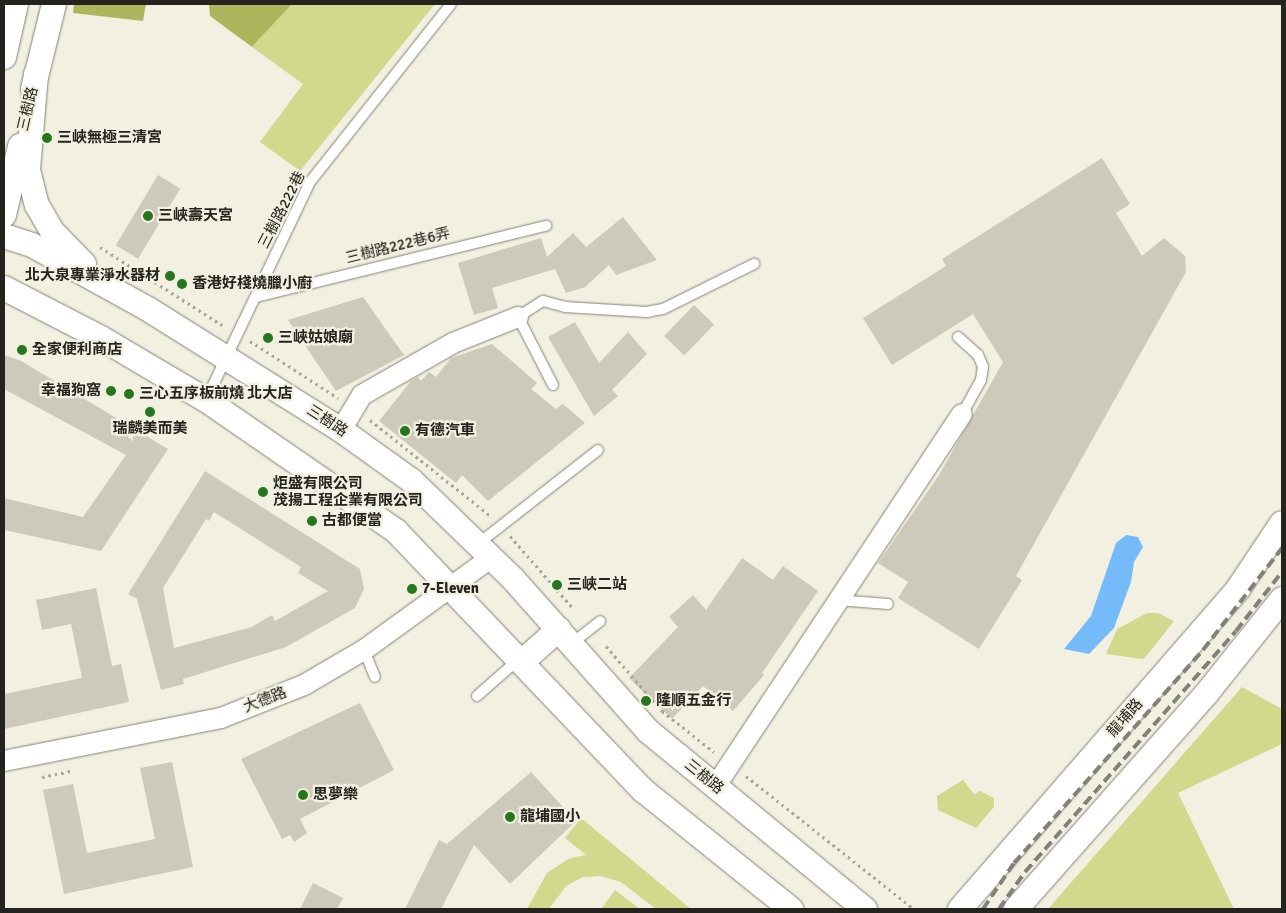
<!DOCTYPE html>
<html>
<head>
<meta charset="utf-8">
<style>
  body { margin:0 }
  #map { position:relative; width:1286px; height:913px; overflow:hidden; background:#f2f0e0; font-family:Signika,"Noto Sans TC",sans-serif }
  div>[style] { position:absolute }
  .green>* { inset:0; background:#d0d98c }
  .forest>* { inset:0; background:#adb65c }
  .water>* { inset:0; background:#75bbfa }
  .building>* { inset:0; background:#cdcabc; transform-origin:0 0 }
  .path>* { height:3px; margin-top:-1.5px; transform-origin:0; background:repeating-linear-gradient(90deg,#a8a69a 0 2.5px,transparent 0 6.5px) }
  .roads { filter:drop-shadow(0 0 1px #858275) drop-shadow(0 0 1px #858275) }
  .service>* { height:10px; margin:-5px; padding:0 5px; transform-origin:5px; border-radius:5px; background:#fff }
  .minor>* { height:20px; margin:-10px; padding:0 10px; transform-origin:10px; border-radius:10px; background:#fff }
  .tertiary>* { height:24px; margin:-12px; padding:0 12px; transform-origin:12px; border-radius:12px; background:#fff }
  .rail>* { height:4px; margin-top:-2px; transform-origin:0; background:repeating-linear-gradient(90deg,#828177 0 10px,transparent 0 15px) }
  .dots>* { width:14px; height:14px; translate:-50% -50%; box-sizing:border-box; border:2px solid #f2f0e0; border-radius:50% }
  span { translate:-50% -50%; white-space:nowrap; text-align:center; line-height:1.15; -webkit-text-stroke:4.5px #f2f0e0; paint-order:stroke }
  .street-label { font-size:15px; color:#24231e }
  .poi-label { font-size:15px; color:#24231e; font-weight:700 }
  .left { translate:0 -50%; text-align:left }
  .right { translate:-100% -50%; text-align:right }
  .frame { position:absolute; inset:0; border:5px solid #24231e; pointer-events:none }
</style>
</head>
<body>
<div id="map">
  <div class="green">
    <div style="clip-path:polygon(292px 4px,435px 4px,300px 171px,260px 142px,303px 84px,252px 47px)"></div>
    <div style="clip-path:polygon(1147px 613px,1158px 613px,1174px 621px,1148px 654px,1143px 659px,1106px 654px,1117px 629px)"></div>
    <div style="clip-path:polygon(1242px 687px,1282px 709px,1282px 744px,1178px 793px,1234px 909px,1048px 909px)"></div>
    <div style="clip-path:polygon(963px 780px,974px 794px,980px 791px,994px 798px,994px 807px,976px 828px,938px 810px,937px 796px)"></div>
    <div style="clip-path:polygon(581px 818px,691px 909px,656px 909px,621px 882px,600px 876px,583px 877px,566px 886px,549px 909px,527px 909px,547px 873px,570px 858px,586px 855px,565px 838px)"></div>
    <div style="clip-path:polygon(615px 890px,640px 909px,601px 909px)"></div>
  </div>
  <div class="forest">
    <div style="clip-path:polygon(74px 4px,146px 4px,143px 21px,73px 13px)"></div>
    <div style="clip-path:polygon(209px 4px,292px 4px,252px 47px,210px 16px)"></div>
  </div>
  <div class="water">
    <div style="clip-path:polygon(1126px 535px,1138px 537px,1143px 547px,1134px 562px,1131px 582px,1114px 628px,1089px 654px,1064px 649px,1091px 616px,1116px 543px)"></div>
  </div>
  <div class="building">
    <div style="clip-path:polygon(1102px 158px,1130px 204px,1116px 213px,1142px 256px,1164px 238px,1185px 256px,1186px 272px,1016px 576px,1022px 580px,979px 649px,898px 598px,908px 582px,878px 563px,939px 475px,1003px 362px,973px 314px,892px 365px,863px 318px,946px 266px,942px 259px)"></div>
    <div style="left:158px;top:175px;width:26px;height:82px;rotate:31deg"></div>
    <div style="clip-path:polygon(623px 217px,657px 260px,616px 275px,609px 265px,585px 287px,566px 293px,555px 269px,492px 288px,498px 308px,474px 315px,458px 263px,541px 238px,547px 257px,573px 233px,586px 247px)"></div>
    <div style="clip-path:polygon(363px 297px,404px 355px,336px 391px,288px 320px)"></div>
    <div style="left:694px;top:305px;width:28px;height:43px;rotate:44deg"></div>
    <div style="clip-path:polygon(575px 322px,599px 363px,628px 332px,647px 354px,612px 390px,618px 396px,594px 416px,548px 337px)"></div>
    <div style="clip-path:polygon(492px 344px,537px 383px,531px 389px,556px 409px,563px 404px,585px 423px,488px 501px,462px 475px,456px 483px,379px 421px,411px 381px,418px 377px,421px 381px,429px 372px,436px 377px,451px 358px)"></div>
    <div style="clip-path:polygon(4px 355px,21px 361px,168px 449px,101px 551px,4px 530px,4px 498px,83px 517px,126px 455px,4px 389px)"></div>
    <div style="clip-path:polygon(evenodd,205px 471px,360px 569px,364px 589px,355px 608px,286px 647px,183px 679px,184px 684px,161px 690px,137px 599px,128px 594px,205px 471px,214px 512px,301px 567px,298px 573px,328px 591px,275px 621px,272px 615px,252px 627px,174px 648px,163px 588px,206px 519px,209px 521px,214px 512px)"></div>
    <div style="clip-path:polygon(742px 558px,773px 580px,783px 566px,818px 591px,762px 673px,764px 675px,733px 711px,703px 686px,672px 719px,629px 678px,678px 627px,669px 617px,693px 595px,706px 610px)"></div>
    <div style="clip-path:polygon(96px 588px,112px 666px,121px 664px,129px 702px,4px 729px,4px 694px,82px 678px,71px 624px,42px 630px,36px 600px)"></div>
    <div style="clip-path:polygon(360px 703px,394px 770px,300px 819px,307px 833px,294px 842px,290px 835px,282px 839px,241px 759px)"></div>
    <div style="clip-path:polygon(172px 762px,193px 867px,64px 894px,43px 790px,73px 784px,87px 853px,155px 839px,140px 768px)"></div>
    <div style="clip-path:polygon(531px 772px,576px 821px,510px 884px,474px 845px,441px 909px,405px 909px,439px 840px,447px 844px)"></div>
    <div style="clip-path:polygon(313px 883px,343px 898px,337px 909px,300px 909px)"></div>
  </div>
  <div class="path">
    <div style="left:100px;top:247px;width:145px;rotate:32.6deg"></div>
    <div style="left:250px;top:341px;width:105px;rotate:32.9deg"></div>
    <div style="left:370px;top:420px;width:156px;rotate:38.5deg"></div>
    <div style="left:510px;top:536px;width:94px;rotate:48.9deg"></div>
    <div style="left:606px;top:646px;width:86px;rotate:49.3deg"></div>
    <div style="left:662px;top:711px;width:66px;rotate:38.3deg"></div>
    <div style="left:746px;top:776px;width:214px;rotate:38.4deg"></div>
    <div style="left:42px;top:777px;width:29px;rotate:-12deg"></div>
  </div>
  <div class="roads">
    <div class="service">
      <div style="left:256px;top:297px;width:299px;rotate:-13.8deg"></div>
      <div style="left:958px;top:337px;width:27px;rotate:42deg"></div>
      <div style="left:978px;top:355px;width:13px;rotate:67deg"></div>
      <div style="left:983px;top:367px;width:13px;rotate:99deg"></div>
      <div style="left:981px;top:380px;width:39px;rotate:119deg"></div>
      <div style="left:553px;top:385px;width:76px;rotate:-117.2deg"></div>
      <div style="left:518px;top:317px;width:30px;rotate:-33deg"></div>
      <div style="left:543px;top:301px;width:23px;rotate:15deg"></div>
      <div style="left:565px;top:307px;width:82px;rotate:3.5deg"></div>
      <div style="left:647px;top:312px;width:16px;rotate:-11deg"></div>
      <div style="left:663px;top:309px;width:102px;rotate:-26.3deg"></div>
      <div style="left:206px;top:400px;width:242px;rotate:-64.5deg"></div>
      <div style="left:310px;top:182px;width:227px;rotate:-51.6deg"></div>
      <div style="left:479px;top:543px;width:151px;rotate:-38deg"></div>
      <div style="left:837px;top:600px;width:51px;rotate:4.5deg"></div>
      <div style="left:571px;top:644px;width:37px;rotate:-38deg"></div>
      <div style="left:364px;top:650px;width:29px;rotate:68deg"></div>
      <div style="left:477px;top:696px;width:56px;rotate:-41.4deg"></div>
    </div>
    <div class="minor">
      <div style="left:341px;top:430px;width:41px;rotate:-59deg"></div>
      <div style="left:362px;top:395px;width:105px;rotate:-29.7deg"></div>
      <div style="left:453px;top:343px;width:70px;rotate:-21.8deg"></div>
      <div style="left:4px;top:761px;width:221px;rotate:-11.2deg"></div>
      <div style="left:221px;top:718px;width:89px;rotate:-21.7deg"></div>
      <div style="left:304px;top:685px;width:69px;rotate:-30.3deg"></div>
      <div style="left:364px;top:650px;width:158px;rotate:-36deg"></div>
      <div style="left:715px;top:787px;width:447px;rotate:-56.5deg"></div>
    </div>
    <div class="tertiary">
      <div style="left:4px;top:57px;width:54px;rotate:-77.2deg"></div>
      <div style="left:36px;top:74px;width:96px;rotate:94.8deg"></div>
      <div style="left:28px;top:170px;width:36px;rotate:76deg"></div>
      <div style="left:37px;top:205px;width:30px;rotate:60deg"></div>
      <div style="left:52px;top:231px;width:46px;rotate:45.9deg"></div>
      <div style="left:33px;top:89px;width:88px;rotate:-76.1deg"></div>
      <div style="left:4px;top:215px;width:71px;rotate:-76.9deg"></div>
      <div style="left:4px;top:236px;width:29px;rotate:18deg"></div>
      <div style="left:32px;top:245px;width:132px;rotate:28.9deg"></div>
      <div style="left:148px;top:309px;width:228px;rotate:32.1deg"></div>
      <div style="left:341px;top:430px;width:87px;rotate:35.7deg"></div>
      <div style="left:412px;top:481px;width:142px;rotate:44.1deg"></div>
      <div style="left:514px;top:580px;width:202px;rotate:48.4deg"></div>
      <div style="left:648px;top:731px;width:281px;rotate:39.4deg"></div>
      <div style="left:4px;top:288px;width:109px;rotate:27.3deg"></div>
      <div style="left:101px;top:338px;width:122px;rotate:30.6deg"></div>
      <div style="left:206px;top:400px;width:231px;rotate:34.6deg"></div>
      <div style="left:396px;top:531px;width:359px;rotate:46.4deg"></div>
      <div style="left:644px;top:791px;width:189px;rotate:38.8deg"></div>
      <div style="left:523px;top:661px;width:48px;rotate:-41.6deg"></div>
      <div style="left:960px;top:909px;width:424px;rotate:-49deg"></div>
      <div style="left:1238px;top:589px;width:79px;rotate:-56.3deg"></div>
      <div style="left:1016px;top:909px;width:288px;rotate:-48.5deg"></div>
      <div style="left:1207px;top:693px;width:120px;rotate:-51.4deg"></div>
    </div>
  </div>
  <div class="rail">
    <div style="left:983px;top:909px;width:55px;rotate:-56deg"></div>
    <div style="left:1014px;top:863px;width:285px;rotate:-48.4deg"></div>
    <div style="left:1203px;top:650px;width:129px;rotate:-52.2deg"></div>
    <div style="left:999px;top:909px;width:45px;rotate:-54.9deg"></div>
    <div style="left:1025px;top:872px;width:320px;rotate:-48.8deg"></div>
    <div style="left:1236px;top:631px;width:75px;rotate:-52.1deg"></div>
  </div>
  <div class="dots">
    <div style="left:47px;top:138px;background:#27751c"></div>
    <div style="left:148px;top:216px;background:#27751c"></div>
    <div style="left:170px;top:276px;background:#27751c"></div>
    <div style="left:182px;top:284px;background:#27751c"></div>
    <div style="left:268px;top:338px;background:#27751c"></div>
    <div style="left:22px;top:350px;background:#27751c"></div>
    <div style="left:111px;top:391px;background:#27751c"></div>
    <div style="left:129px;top:394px;background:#27751c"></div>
    <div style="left:150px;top:412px;background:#27751c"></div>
    <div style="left:405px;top:431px;background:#27751c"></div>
    <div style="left:263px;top:492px;background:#27751c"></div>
    <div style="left:312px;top:521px;background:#27751c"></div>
    <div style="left:557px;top:585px;background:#27751c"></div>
    <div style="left:412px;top:589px;background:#27751c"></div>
    <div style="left:646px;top:701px;background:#27751c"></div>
    <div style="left:303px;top:795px;background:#27751c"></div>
    <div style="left:510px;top:817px;background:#27751c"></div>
  </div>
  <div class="street-label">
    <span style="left:28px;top:109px;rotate:-77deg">三樹路</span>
    <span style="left:282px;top:210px;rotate:-63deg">三樹路222巷</span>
    <span style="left:398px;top:246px;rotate:-14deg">三樹路222巷6弄</span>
    <span style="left:327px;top:421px;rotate:33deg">三樹路</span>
    <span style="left:265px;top:700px;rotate:-21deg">大德路</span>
    <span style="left:1125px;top:718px;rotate:-49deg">龍埔路</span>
    <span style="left:704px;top:777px;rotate:39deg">三樹路</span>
  </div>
  <div class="poi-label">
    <span class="left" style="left:57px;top:138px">三峽無極三清宮</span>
    <span class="left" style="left:158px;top:216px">三峽壽天宮</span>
    <span class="right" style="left:160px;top:276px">北大泉專業淨水器材</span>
    <span class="left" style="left:192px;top:284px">香港好棧燒臘小廚</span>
    <span class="left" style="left:278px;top:338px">三峽姑娘廟</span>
    <span class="left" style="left:32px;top:350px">全家便利商店</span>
    <span class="right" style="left:101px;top:391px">幸福狗窩</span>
    <span class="left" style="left:139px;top:394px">三心五序板前燒 北大店</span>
    <span style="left:150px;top:429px">瑞麟美而美</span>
    <span class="left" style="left:415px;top:431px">有德汽車</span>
    <span class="left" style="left:273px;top:492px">炬盛有限公司<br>茂揚工程企業有限公司</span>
    <span class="left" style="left:322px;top:521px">古都便當</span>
    <span class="left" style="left:567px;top:585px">三峽二站</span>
    <span class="left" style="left:422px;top:589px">7-Eleven</span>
    <span class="left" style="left:656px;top:701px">隆順五金行</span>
    <span class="left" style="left:313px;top:795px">思夢樂</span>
    <span class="left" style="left:520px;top:817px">龍埔國小</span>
  </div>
  <div class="frame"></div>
</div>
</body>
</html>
